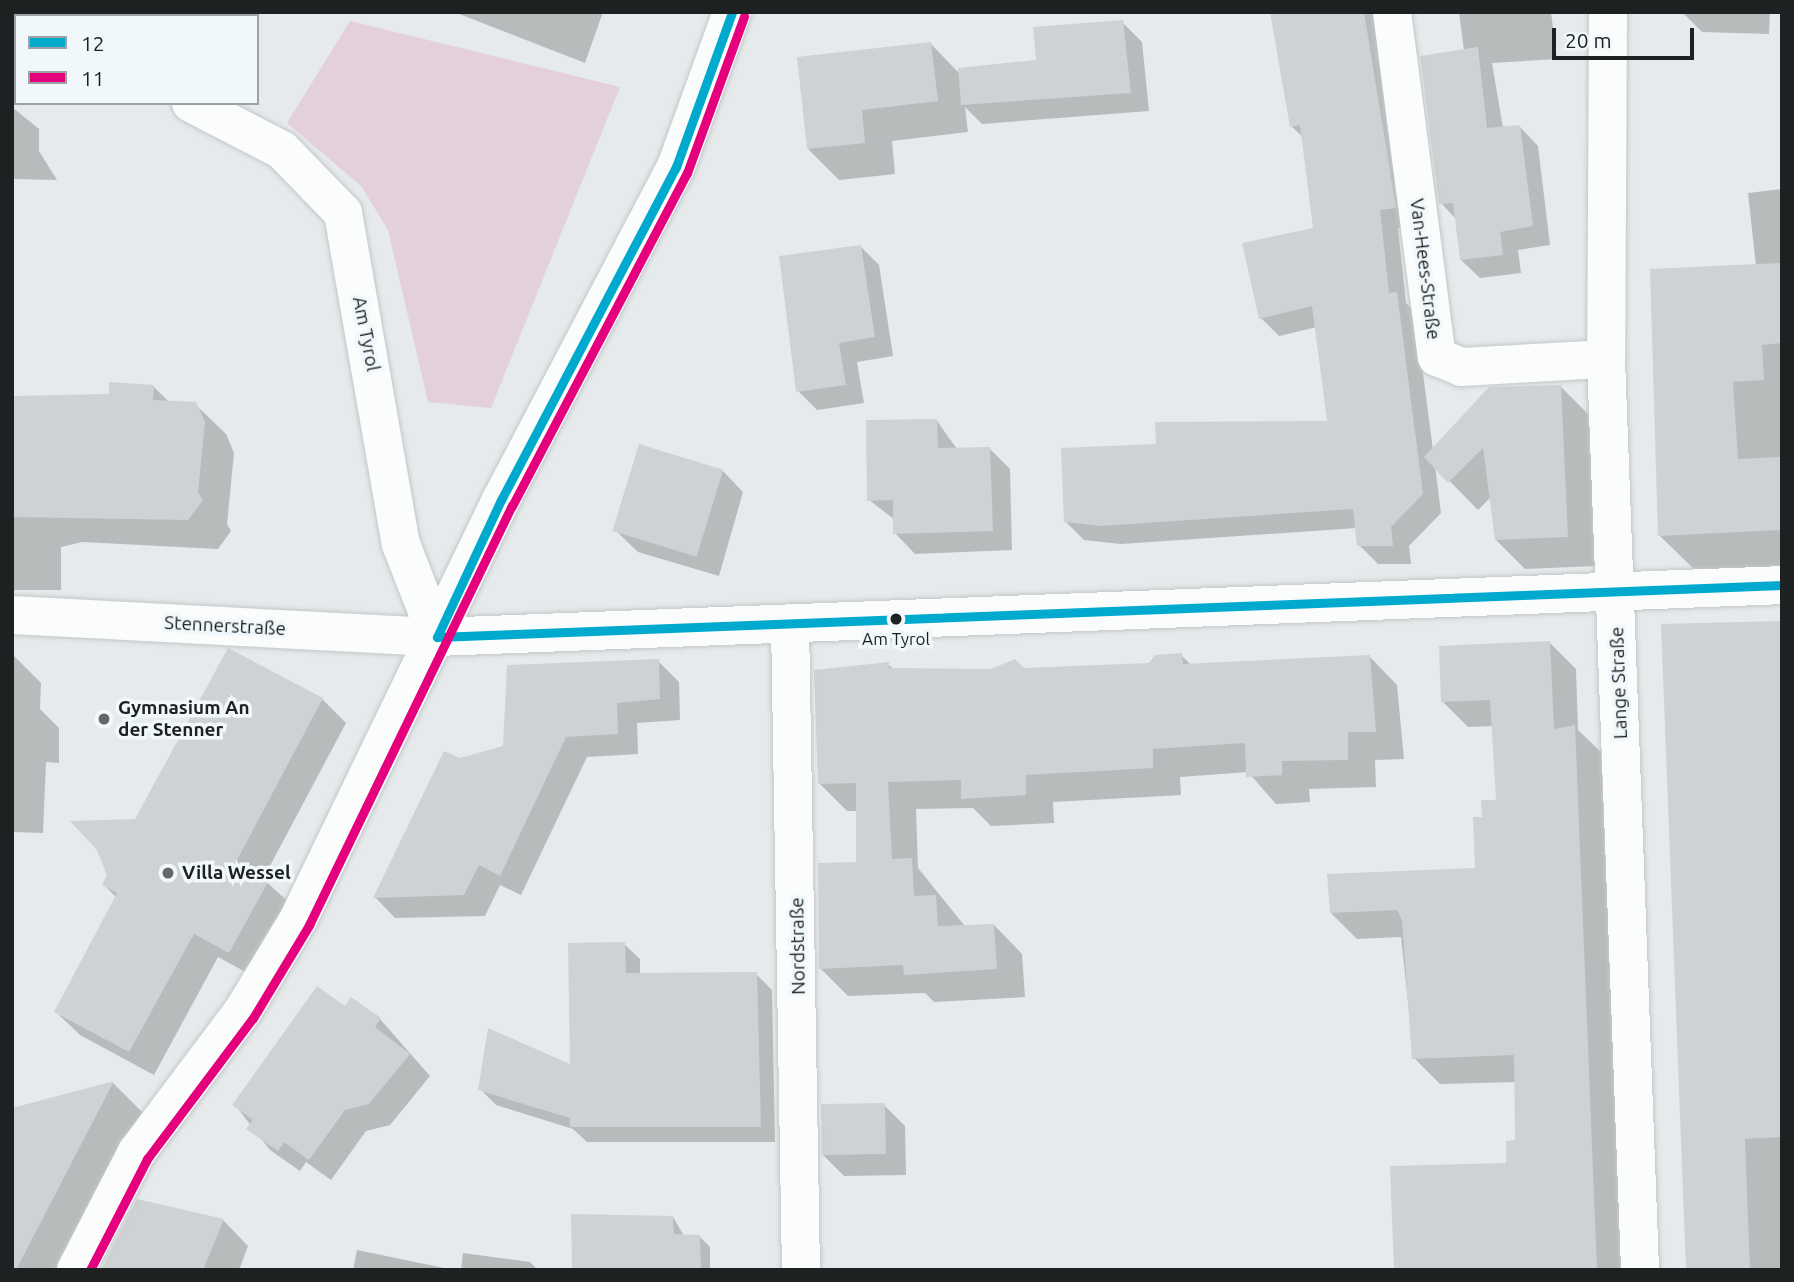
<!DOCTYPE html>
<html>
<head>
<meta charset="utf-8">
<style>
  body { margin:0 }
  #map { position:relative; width:1794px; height:1282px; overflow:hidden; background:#e6eaec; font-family:Ubuntu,sans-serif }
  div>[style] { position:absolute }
  .green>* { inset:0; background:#e3d0da }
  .shadow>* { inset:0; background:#0003 }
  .building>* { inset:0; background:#cfd2d4; transform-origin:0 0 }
  .roads { filter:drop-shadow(0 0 2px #c4c7c8) drop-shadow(0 0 2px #c4c7c8) }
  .minor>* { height:38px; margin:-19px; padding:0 19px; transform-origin:19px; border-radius:19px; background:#fbfcfc }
  .bus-1>* { height:9px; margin:-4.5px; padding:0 4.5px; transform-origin:4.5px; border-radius:4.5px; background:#00a9ce }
  .bus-2>* { height:9px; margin:-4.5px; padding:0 4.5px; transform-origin:4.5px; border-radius:4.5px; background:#e5007d }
  .dots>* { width:19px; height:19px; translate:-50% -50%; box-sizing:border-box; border:4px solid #f1f8fb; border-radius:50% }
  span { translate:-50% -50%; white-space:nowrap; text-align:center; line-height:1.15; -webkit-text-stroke:7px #f1f8fb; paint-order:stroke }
  .bus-label { font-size:17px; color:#1e2122 }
  .street-label { font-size:19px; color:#1e2122 }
  .poi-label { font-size:19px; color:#1e2122; font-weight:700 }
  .left { translate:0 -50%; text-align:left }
  .frame { position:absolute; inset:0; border:14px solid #1e2122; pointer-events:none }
  .legend { position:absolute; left:14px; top:14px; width:245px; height:91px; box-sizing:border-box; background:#f1f8fb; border:2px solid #9da2a4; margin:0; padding:9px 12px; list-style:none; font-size:21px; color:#1e2122 }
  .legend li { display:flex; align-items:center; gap:14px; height:35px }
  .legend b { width:35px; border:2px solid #9da2a4 }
  .scale { position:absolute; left:1552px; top:28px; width:142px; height:32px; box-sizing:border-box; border:4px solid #1e2122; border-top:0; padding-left:9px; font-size:21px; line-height:24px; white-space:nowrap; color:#1e2122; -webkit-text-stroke:5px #f1f8fb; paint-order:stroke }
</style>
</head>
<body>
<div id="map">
  <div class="green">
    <div style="clip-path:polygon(350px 21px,620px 87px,491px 408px,428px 402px,388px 230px,361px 186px,287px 123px)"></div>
  </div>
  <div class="shadow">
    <div style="clip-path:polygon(454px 12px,603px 12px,585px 63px)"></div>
    <div style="clip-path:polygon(1294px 12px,1381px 12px,1413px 226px,1398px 228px,1406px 303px,1415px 312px,1433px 450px,1560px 386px,1589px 415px,1596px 566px,1525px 569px,1496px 540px,1491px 497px,1478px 510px,1435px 466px,1441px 513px,1409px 546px,1411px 564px,1378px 564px,1359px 545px,1357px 528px,1121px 544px,1084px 540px,1066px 522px,1158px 446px,1329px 422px,1317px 327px,1279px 336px,1261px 318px,1315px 230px,1303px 137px,1291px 126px)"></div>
    <div style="clip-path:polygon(1459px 12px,1551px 12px,1557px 59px,1492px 63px,1503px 128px,1520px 127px,1538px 146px,1550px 245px,1518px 250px,1521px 273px,1480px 278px,1461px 260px,1456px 219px,1441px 203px,1464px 51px)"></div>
    <div style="clip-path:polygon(1770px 12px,1769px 34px,1702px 32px,1683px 13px)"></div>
    <div style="clip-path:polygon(1123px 23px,1142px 42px,1149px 111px,982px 124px,965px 107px,968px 132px,892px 141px,895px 174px,839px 180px,808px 149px,931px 44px,960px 74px,1038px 61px)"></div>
    <div style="clip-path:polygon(12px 107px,39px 129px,39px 151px,57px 180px,12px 179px)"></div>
    <div style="clip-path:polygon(1782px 189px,1782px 574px,1701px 576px,1659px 535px,1756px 266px,1748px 193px)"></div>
    <div style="clip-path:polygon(860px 246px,879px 265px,893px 356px,857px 362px,864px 403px,817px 410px,798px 391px)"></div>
    <div style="clip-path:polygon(153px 386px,169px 402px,195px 404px,226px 434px,234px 453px,227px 524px,231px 531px,218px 549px,82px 542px,61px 547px,61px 590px,12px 590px,12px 444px,111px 396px)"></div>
    <div style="clip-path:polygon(937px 421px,957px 449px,990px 449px,1010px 469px,1012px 550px,915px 554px,895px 533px,895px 520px,869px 500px)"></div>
    <div style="clip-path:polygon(722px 470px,743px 492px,719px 576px,638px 552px,616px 531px)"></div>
    <div style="clip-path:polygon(1550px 643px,1576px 669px,1578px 730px,1601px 752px,1623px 1270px,1395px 1270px,1508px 1165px,1517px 1142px,1516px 1082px,1440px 1084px,1414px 1058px,1401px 937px,1357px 939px,1331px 913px,1477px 869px,1484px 819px,1498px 802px,1493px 726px,1468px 727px,1442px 701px)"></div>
    <div style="clip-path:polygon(12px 654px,41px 683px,40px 709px,59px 728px,59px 763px,46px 762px,43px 833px,12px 832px)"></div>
    <div style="clip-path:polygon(1181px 655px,1191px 665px,1369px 656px,1397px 685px,1404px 759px,1375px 760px,1376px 787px,1309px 789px,1310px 802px,1276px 804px,1248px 772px,1180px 777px,1181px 795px,1053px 802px,1054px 823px,991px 826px,973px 808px,916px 809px,918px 868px,964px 925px,994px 925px,1022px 954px,1025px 997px,934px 1002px,925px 993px,848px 996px,820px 968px,858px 863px,858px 811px,847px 811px,819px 783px,888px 664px,894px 670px,1023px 670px,1150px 664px)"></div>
    <div style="clip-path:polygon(658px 661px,679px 682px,680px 720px,637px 723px,638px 754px,587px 757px,521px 895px,500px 885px,485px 916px,395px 918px,375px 897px,460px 760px,505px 747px)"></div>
    <div style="clip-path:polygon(322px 699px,346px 723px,263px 879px,292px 905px,253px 976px,218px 957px,154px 1075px,80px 1035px,56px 1012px,117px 898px,104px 885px,136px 821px)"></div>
    <div style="clip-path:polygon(624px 944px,640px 959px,640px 975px,756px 974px,772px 990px,775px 1142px,587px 1142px,573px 1129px,496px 1105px,480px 1089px,571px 1066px)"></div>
    <div style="clip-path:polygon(1782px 986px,1782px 1270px,1688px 1270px)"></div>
    <div style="clip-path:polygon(352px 999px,380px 1019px,430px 1076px,390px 1125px,366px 1131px,331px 1180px,306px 1162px,300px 1171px,270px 1150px,235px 1105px)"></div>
    <div style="clip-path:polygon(113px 1083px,149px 1119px,71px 1270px,12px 1270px,13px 1109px)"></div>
    <div style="clip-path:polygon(884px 1105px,905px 1126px,906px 1175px,844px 1176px,823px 1155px)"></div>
    <div style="clip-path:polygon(673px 1217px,684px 1236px,699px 1236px,710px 1247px,710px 1270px,574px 1270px)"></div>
    <div style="clip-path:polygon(223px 1220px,248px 1246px,239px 1270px,103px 1270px)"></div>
    <div style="clip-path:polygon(357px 1250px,454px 1270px,353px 1270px)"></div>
    <div style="clip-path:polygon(463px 1253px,530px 1262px,538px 1270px,461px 1270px)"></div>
  </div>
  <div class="building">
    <div style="clip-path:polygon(1270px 12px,1364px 12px,1396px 208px,1380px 210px,1389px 293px,1397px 292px,1423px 494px,1391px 527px,1393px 546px,1357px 546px,1353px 509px,1101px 526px,1064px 522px,1061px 448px,1156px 444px,1155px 422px,1327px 421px,1312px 306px,1259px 319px,1242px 243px,1313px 228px,1300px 125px,1290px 127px)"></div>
    <div style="clip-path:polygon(1123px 20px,1131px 93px,961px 105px,958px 68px,1036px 60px,1033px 27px)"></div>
    <div style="clip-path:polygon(931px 42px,938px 101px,862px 110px,865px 143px,807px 149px,797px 57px)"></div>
    <div style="clip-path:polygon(1478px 47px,1487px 128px,1520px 125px,1533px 226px,1500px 232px,1503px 255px,1460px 260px,1453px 203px,1439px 204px,1420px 56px)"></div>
    <div style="clip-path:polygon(861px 245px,875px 337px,839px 343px,846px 385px,796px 392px,779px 256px)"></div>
    <div style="clip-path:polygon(1782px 263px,1782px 343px,1762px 345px,1764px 380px,1733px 382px,1738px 459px,1782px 457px,1782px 530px,1658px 536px,1650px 269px)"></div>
    <div style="clip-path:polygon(109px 382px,154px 385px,153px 400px,196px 402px,205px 422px,198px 492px,203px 500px,188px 520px,12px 517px,13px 396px,109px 394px)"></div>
    <div style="clip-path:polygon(1561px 385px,1568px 537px,1495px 540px,1483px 448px,1448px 483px,1424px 457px,1489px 387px)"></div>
    <div style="clip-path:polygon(937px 419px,938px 448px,990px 447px,993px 531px,893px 534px,893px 500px,867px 501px,866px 420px)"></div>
    <div style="left:639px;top:444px;width:88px;height:91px;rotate:17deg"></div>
    <div style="clip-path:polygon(1782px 621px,1782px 1137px,1745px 1139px,1750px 1270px,1686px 1270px,1661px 624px)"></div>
    <div style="clip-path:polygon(1550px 641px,1554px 729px,1575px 725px,1597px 1270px,1394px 1270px,1390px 1166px,1506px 1163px,1506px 1141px,1515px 1140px,1514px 1055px,1412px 1059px,1402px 920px,1397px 910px,1330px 913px,1327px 874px,1475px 868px,1473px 817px,1482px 817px,1481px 800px,1496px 800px,1490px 700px,1441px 702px,1439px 646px)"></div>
    <div style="clip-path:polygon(228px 648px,323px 698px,236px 862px,269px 880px,229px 953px,194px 934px,129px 1052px,54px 1012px,117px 893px,102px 885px,107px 875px,97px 850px,70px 821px,135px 819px)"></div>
    <div style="clip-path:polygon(1182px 653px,1183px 664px,1370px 655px,1376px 732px,1348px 732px,1348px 760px,1282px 761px,1282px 775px,1246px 777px,1245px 743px,1153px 749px,1153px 768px,1026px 775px,1026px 795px,961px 799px,961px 780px,888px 782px,892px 859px,912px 858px,914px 896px,936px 895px,938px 926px,994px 924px,997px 969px,904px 975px,903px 965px,819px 969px,818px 863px,856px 862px,856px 783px,818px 784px,814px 670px,889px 662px,889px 668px,991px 669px,1015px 659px,1024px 668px,1149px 663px,1155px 655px)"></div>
    <div style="clip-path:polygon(659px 659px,660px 699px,617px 703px,618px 734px,566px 737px,500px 876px,479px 865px,464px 895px,373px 898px,444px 751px,460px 758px,503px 746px,507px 665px)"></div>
    <div style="clip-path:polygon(625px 942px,626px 973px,757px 972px,761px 1127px,570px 1127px,570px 1118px,478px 1090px,488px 1028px,570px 1064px,568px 943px)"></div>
    <div style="clip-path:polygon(317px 986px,345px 1006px,351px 997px,381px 1018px,375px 1027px,410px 1054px,369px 1104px,345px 1110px,309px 1160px,284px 1142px,278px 1151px,246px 1129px,253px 1120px,232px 1105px)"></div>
    <div style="clip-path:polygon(114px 1081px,16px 1270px,12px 1270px,12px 1108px)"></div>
    <div style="left:885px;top:1103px;width:51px;height:64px;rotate:89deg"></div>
    <div style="clip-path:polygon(137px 1199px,224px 1219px,203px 1270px,101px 1270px)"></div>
    <div style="clip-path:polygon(571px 1214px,673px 1216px,674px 1234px,700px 1235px,701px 1270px,572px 1270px)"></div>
  </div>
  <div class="roads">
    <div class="minor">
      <div style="left:1392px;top:12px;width:348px;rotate:82.6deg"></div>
      <div style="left:1437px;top:357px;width:27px;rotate:22deg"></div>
      <div style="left:1462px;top:367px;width:144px;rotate:-3.2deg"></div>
      <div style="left:1608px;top:12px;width:347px;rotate:90.3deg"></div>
      <div style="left:1606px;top:359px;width:912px;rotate:87.86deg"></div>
      <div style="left:12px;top:38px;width:4px;rotate:27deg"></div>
      <div style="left:191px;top:103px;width:102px;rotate:27.3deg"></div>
      <div style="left:282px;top:150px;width:88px;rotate:45.9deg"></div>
      <div style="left:343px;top:213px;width:336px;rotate:80.1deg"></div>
      <div style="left:401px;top:544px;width:100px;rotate:68.8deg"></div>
      <div style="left:12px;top:615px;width:426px;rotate:3deg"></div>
      <div style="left:437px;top:637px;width:1346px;rotate:-2.21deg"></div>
      <div style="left:790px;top:623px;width:647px;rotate:89.03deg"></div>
      <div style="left:76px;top:1270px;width:133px;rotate:-62.7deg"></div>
      <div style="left:137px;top:1152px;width:176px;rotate:-53.1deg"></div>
      <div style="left:243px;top:1011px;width:106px;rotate:-58.9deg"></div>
      <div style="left:298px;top:920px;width:466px;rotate:-64.2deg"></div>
      <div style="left:501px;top:500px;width:376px;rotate:-62.3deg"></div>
      <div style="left:676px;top:167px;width:165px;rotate:-70.1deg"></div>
    </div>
  </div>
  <div class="bus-1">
    <div style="left:437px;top:637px;width:1346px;rotate:-2.21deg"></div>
    <div style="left:437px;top:637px;width:151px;rotate:-65deg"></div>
    <div style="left:501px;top:500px;width:376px;rotate:-62.3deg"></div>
    <div style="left:676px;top:167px;width:165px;rotate:-70.1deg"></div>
  </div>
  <div class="bus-2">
    <div style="left:90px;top:1270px;width:125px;rotate:-62.8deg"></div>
    <div style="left:147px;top:1159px;width:176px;rotate:-53.1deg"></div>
    <div style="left:253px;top:1018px;width:109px;rotate:-58.9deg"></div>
    <div style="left:309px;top:925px;width:466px;rotate:-64.2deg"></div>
    <div style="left:512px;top:506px;width:376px;rotate:-62.3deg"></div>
    <div style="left:687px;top:173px;width:167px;rotate:-70deg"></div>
  </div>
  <div class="dots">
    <div style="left:896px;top:619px;background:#1e2122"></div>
    <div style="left:104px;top:719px;background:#646769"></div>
    <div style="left:168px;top:873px;background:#646769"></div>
  </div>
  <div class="bus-label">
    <span style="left:896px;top:639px">Am Tyrol</span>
  </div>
  <div class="street-label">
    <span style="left:1425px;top:269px;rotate:83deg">Van-Hees-Straße</span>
    <span style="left:366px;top:334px;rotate:79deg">Am Tyrol</span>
    <span style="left:225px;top:626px;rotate:3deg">Stennerstraße</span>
    <span style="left:1619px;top:683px;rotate:-92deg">Lange Straße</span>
    <span style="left:798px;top:946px;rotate:-91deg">Nordstraße</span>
  </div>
  <div class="poi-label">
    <span class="left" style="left:118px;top:719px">Gymnasium An<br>der Stenner</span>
    <span class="left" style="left:182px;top:873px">Villa Wessel</span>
  </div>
  <div class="frame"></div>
  <ul class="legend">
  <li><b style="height:9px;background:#00a9ce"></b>12</li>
  <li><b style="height:9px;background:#e5007d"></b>11</li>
  </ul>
  <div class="scale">20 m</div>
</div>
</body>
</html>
